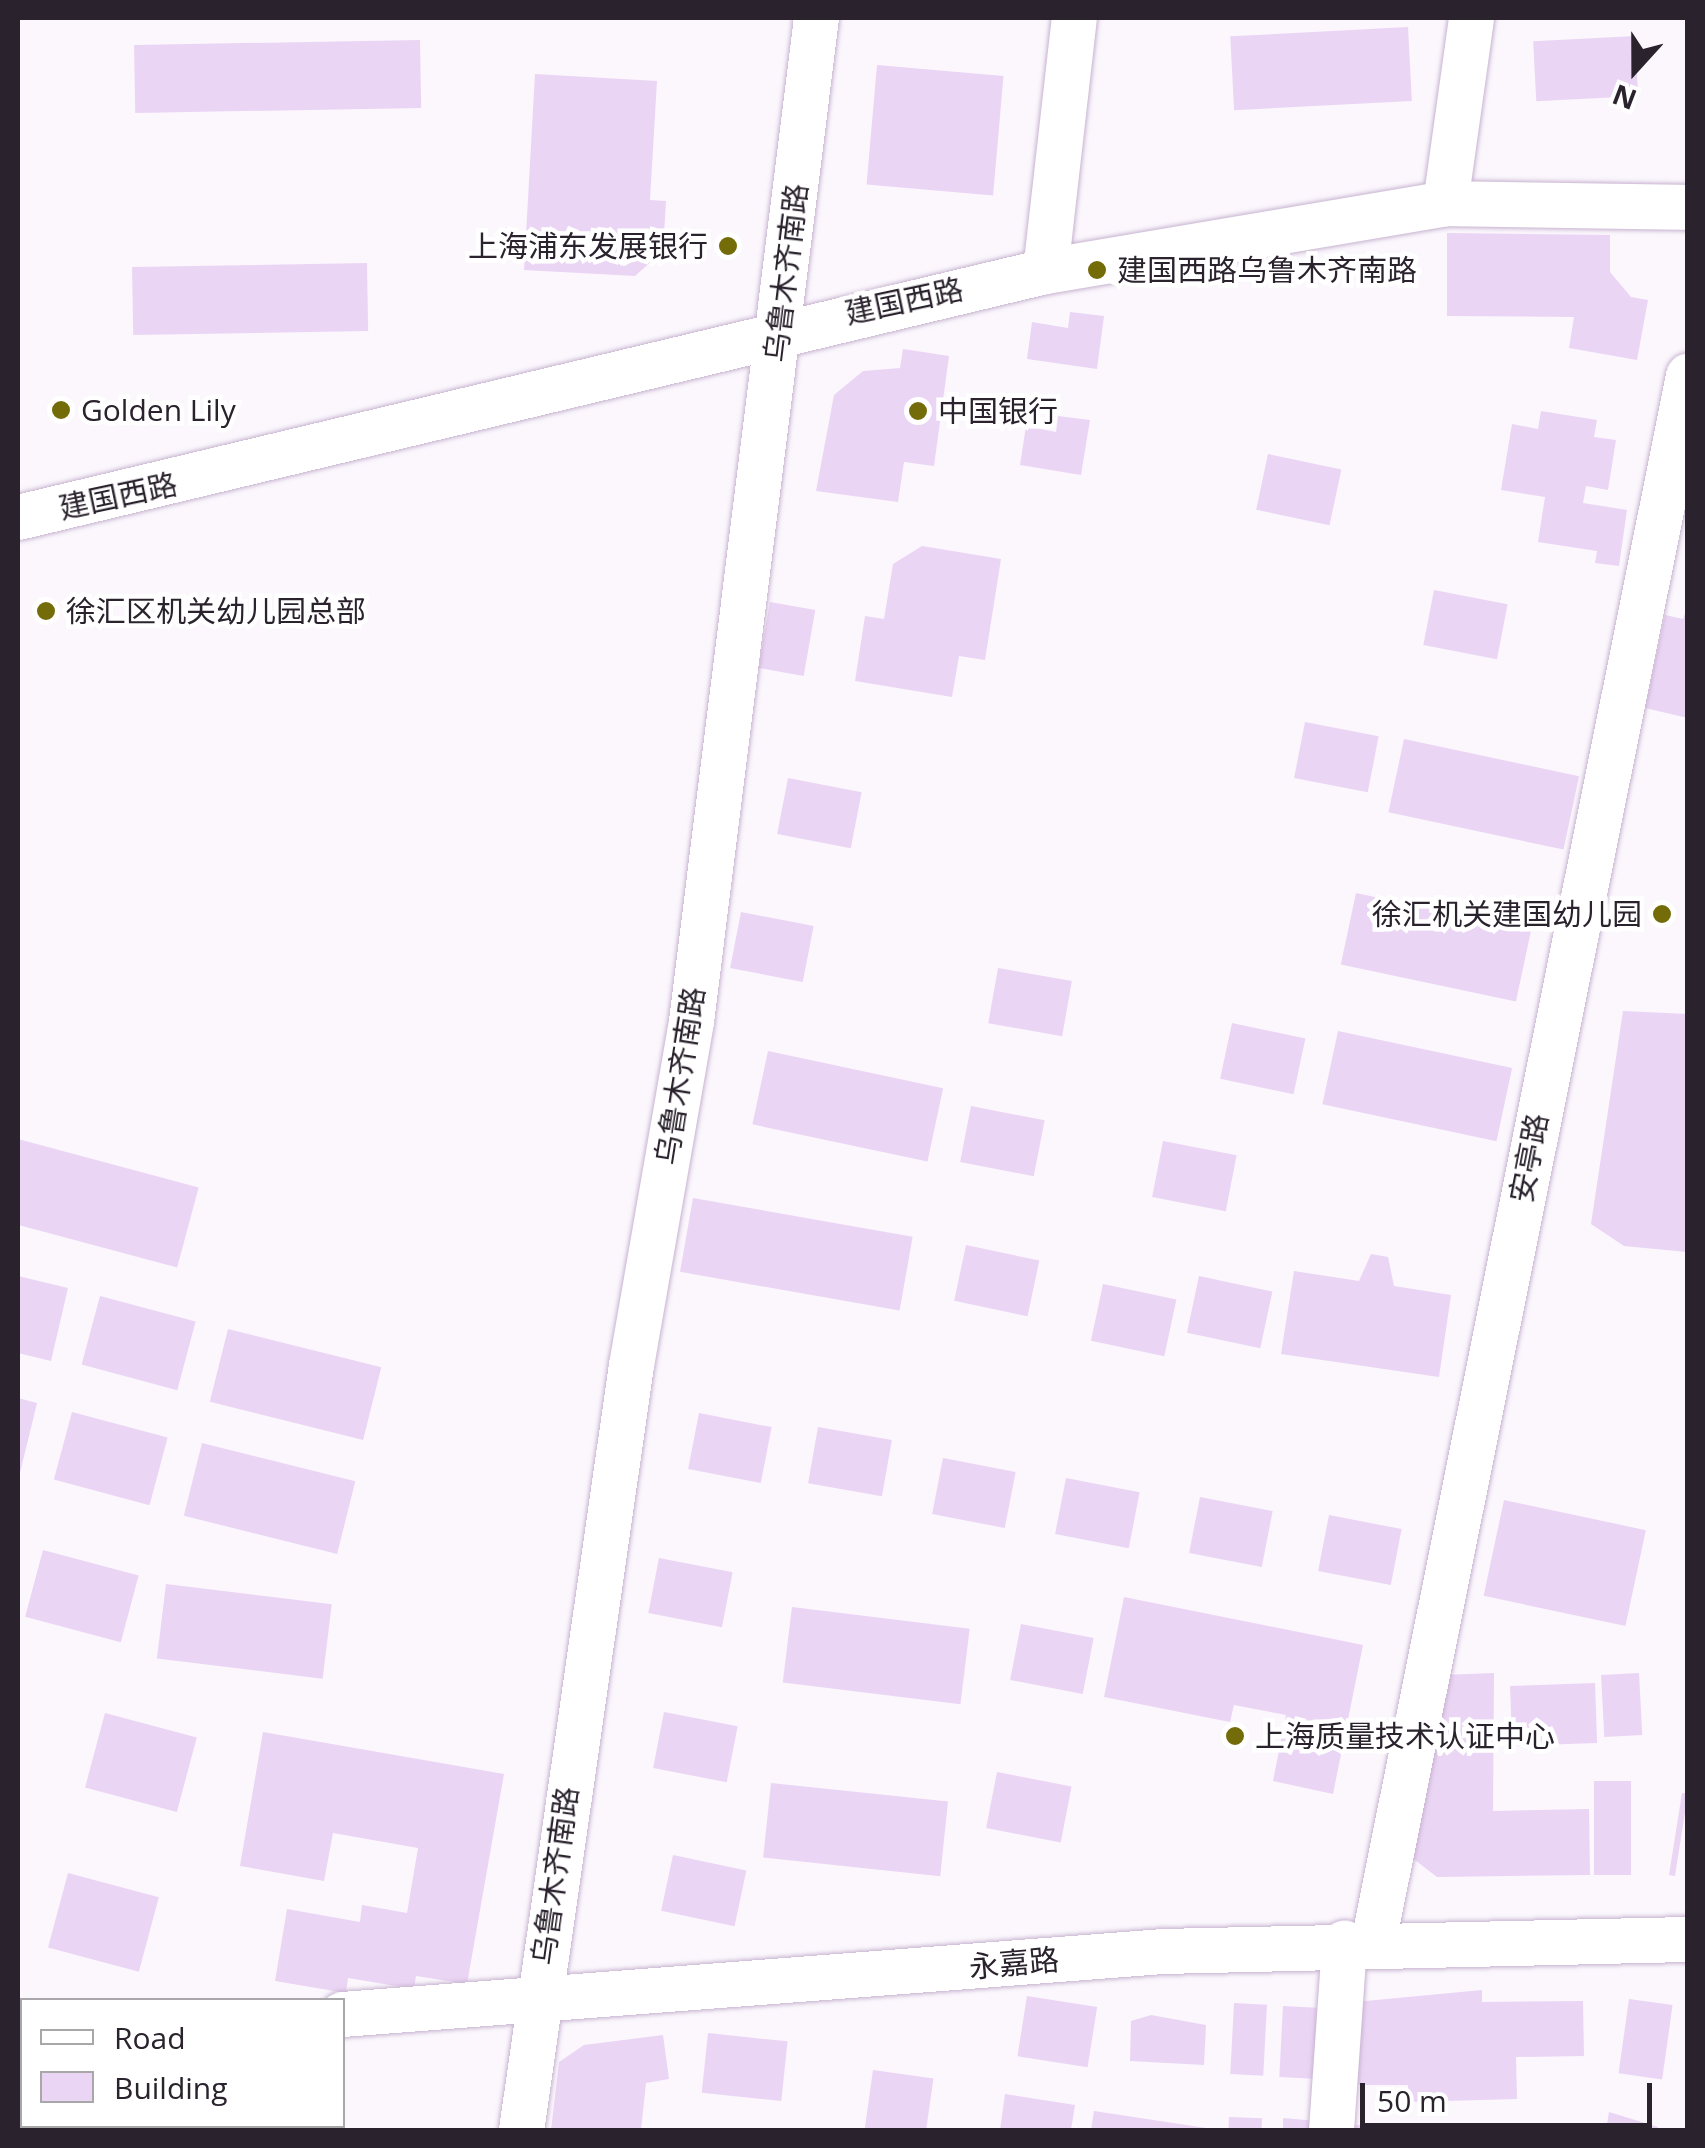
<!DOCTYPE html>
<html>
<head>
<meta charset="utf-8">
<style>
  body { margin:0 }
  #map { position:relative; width:1705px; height:2148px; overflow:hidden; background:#fbf7fd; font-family:"Open Sans","Noto Sans SC",sans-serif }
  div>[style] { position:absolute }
  .building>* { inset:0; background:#ebd5f5; transform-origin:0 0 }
  .roads { filter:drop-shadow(0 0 2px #c7b3d0) drop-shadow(0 0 2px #c7b3d0) }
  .minor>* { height:45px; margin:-22.5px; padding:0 22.5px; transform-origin:22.5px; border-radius:22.5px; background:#fff }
  .dots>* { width:28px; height:28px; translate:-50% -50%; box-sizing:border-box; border:5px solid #fff; border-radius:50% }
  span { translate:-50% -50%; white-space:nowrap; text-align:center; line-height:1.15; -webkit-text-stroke:9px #fff; paint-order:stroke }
  .poi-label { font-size:30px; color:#2a222d }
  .right { translate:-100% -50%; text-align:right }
  .left { translate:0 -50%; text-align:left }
  .street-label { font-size:30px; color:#2a222d }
  .frame { position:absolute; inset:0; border:20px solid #2a222d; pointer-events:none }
  .legend { position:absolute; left:20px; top:1998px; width:325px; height:130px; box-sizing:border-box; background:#fff; border:2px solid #aaa7ab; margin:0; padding:12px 18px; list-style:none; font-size:30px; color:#2a222d }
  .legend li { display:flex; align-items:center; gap:20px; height:50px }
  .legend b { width:50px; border:2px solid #aaa7ab }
  .north { position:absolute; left:1585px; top:20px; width:100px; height:100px; -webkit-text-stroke:8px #fff; paint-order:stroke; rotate:201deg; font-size:28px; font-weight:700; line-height:40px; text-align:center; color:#2a222d }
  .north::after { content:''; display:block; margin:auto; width:35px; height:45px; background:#2a222d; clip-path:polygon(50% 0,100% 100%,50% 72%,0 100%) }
  .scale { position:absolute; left:1360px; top:2083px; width:292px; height:45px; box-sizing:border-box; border:5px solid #2a222d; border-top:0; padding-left:12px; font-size:30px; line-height:35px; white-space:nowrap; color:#2a222d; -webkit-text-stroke:8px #fff; paint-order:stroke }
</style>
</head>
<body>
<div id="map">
  <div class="building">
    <div style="left:1408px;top:27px;width:74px;height:178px;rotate:87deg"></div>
    <div style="left:1635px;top:36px;width:60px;height:102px;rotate:87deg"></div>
    <div style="left:420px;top:40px;width:68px;height:286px;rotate:89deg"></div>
    <div style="left:877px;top:65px;width:127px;height:120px;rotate:5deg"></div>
    <div style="clip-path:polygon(535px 74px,657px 81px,650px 200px,666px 201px,663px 251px,635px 276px,524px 270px)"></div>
    <div style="clip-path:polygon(1447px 233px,1610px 235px,1610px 272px,1631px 297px,1648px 300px,1637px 360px,1569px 348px,1574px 317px,1447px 316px)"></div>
    <div style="left:367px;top:263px;width:68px;height:235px;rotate:89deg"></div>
    <div style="clip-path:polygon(1070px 312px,1104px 316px,1097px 369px,1027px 359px,1032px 322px,1068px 328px)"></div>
    <div style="clip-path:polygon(903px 349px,949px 356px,934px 466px,904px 462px,898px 502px,816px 491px,834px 395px,863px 371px,900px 368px)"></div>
    <div style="clip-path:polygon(1541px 411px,1597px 420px,1594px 437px,1616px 440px,1608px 490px,1586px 486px,1583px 503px,1627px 510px,1619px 566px,1595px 563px,1597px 551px,1538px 542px,1545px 497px,1501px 490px,1512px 424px,1538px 429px)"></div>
    <div style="clip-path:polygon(1058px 416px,1090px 420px,1081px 475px,1020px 465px,1026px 426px,1056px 432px)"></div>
    <div style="left:1268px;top:454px;width:75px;height:57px;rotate:12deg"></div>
    <div style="clip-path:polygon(922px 546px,1001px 559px,985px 660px,959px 656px,952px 697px,855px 681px,865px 616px,884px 619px,893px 564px)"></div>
    <div style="left:1434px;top:590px;width:75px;height:56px;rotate:11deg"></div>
    <div style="left:770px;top:602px;width:46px;height:67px;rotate:10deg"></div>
    <div style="clip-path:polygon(1688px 605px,1688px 718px,1645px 708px,1665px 615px,1683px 619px)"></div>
    <div style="left:1305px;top:722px;width:75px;height:57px;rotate:11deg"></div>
    <div style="left:1404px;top:739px;width:179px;height:75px;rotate:12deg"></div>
    <div style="left:788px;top:778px;width:75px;height:57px;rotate:11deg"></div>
    <div style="left:1356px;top:893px;width:179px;height:73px;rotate:12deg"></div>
    <div style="left:741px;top:912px;width:74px;height:57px;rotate:11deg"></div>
    <div style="left:998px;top:968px;width:75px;height:56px;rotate:10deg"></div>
    <div style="clip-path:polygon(1623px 1011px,1688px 1014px,1687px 1252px,1624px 1246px,1591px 1224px)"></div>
    <div style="left:1232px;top:1023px;width:75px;height:57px;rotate:12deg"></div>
    <div style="left:1338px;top:1031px;width:178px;height:75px;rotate:12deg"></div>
    <div style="left:768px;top:1051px;width:179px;height:75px;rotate:12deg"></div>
    <div style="left:971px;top:1106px;width:75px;height:57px;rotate:11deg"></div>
    <div style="left:18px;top:1139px;width:187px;height:83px;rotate:15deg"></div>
    <div style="left:1163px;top:1141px;width:75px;height:57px;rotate:11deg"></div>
    <div style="left:693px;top:1198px;width:223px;height:75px;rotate:10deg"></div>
    <div style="left:966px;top:1245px;width:75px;height:57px;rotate:12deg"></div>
    <div style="clip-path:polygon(1371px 1254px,1388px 1257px,1394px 1286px,1451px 1295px,1439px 1377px,1281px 1354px,1294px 1271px,1359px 1281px)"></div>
    <div style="clip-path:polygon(18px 1276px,68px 1288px,51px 1361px,18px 1353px)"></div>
    <div style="left:1199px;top:1276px;width:75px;height:58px;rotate:12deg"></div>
    <div style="left:1103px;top:1284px;width:75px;height:58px;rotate:12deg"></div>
    <div style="left:100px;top:1296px;width:99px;height:71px;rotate:15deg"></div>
    <div style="left:228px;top:1329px;width:158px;height:75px;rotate:14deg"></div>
    <div style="clip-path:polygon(18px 1398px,37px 1403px,19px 1477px,18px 1477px)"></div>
    <div style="left:72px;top:1412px;width:99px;height:70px;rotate:15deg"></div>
    <div style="left:699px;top:1413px;width:74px;height:57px;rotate:11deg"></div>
    <div style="left:818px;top:1427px;width:75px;height:57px;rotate:10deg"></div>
    <div style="left:202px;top:1443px;width:158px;height:75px;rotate:14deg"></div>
    <div style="left:943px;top:1458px;width:74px;height:57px;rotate:11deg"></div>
    <div style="left:1066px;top:1478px;width:75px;height:57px;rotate:11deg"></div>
    <div style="left:1200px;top:1497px;width:74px;height:57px;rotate:11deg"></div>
    <div style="left:1504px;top:1500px;width:145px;height:98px;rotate:12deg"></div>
    <div style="left:1329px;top:1515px;width:74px;height:57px;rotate:11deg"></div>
    <div style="left:43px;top:1550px;width:99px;height:69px;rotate:15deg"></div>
    <div style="left:659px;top:1558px;width:75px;height:56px;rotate:11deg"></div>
    <div style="left:166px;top:1584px;width:167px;height:75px;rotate:7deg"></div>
    <div style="clip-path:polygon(1124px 1597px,1363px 1645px,1333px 1794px,1273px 1781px,1286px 1715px,1234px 1705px,1230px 1722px,1104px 1697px)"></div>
    <div style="left:792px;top:1607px;width:179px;height:76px;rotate:7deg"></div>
    <div style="left:1021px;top:1624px;width:74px;height:57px;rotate:11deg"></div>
    <div style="clip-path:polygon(1494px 1673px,1493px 1811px,1589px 1809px,1590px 1875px,1437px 1877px,1407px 1854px,1443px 1675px)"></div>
    <div style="left:1639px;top:1673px;width:62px;height:38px;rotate:87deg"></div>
    <div style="left:1595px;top:1683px;width:60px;height:85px;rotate:88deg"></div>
    <div style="left:664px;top:1712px;width:75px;height:57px;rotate:11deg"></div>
    <div style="left:105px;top:1713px;width:95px;height:77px;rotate:15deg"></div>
    <div style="clip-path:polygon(263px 1732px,504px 1774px,467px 1984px,416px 1976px,414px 1989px,348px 1978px,346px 1993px,275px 1981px,287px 1909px,360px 1922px,362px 1905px,407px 1913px,418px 1848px,333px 1833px,324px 1881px,240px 1866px)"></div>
    <div style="left:997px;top:1772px;width:76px;height:57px;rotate:11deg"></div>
    <div style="left:1594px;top:1781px;width:37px;height:94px"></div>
    <div style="left:771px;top:1783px;width:178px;height:75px;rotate:6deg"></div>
    <div style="left:1682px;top:1793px;width:6px;height:83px;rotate:9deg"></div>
    <div style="left:673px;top:1855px;width:75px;height:57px;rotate:12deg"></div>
    <div style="left:68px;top:1873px;width:94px;height:77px;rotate:15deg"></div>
    <div style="clip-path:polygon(1482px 1990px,1482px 2002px,1583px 2001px,1584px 2056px,1516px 2057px,1517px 2099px,1408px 2102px,1408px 2085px,1357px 2085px,1355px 2002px)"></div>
    <div style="left:1027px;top:1996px;width:71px;height:61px;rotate:9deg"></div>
    <div style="left:1629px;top:1999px;width:44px;height:75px;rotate:8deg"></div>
    <div style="left:1234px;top:2003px;width:33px;height:71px;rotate:3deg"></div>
    <div style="left:1283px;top:2006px;width:34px;height:71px;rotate:3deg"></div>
    <div style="clip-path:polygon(1151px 2015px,1206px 2025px,1204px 2065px,1130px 2061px,1131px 2021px)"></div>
    <div style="left:708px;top:2033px;width:80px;height:60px;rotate:6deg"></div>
    <div style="clip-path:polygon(663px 2035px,669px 2079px,646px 2083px,641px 2130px,551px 2130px,559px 2062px,584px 2045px)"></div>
    <div style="left:873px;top:2070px;width:61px;height:61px;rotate:8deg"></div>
    <div style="clip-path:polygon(1005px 2094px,1075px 2105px,1071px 2130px,1000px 2130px)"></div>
    <div style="clip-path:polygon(1094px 2111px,1206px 2128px,1206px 2130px,1091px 2130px)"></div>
    <div style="clip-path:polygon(1609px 2112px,1658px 2127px,1657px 2130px,1606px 2130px)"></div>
    <div style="left:1229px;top:2117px;width:33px;height:13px;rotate:2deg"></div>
    <div style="clip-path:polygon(1283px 2118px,1317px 2121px,1316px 2130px,1283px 2130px)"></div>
    <div style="clip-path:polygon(1347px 2125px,1451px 2127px,1451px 2130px,1347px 2130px)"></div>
  </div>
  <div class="roads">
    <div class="minor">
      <div style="left:1445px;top:203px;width:187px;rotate:-82deg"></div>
      <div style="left:1045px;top:271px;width:255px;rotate:-83.5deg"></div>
      <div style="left:18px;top:517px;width:1056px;rotate:-13.47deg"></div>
      <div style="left:1045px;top:271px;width:406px;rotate:-9.6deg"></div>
      <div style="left:1445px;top:203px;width:243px;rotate:0.9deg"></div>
      <div style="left:1373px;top:1942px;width:1598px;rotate:-78.63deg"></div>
      <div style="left:342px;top:2014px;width:822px;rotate:-4.39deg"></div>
      <div style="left:1162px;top:1951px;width:526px;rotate:-1.31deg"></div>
      <div style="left:18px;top:2035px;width:4px"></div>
      <div style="left:521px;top:2130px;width:773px;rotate:-81.82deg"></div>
      <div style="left:631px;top:1365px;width:349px;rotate:-80.1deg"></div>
      <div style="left:691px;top:1021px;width:1011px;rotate:-82.9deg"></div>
      <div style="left:1331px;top:2130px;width:188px;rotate:-86deg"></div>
    </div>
  </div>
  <div class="dots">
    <div style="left:728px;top:246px;background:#736c09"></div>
    <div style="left:1097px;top:270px;background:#736c09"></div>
    <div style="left:61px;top:410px;background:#736c09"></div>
    <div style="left:918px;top:411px;background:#736c09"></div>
    <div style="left:46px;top:611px;background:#736c09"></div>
    <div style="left:1662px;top:914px;background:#736c09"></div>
    <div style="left:1235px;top:1736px;background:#736c09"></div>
  </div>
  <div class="poi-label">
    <span class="right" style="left:708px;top:246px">上海浦东发展银行</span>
    <span class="left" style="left:1117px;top:270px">建国西路乌鲁木齐南路</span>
    <span class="left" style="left:81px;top:410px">Golden Lily</span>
    <span class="left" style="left:938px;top:411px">中国银行</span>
    <span class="left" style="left:66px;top:611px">徐汇区机关幼儿园总部</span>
    <span class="right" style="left:1642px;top:914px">徐汇机关建国幼儿园</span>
    <span class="left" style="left:1255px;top:1736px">上海质量技术认证中心</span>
  </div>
  <div class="street-label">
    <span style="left:786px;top:273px;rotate:-83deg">乌鲁木齐南路</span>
    <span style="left:904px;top:301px;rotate:-12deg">建国西路</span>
    <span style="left:118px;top:496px;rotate:-12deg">建国西路</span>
    <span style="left:680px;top:1076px;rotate:-81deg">乌鲁木齐南路</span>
    <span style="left:1529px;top:1158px;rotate:-79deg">安亭路</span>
    <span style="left:555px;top:1876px;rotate:-82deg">乌鲁木齐南路</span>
    <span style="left:1014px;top:1963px;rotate:-5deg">永嘉路</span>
  </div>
  <div class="frame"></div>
  <ul class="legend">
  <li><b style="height:12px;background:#fff"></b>Road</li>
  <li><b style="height:28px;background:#ebd5f5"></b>Building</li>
  </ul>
  <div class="north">N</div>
  <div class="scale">50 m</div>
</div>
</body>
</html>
